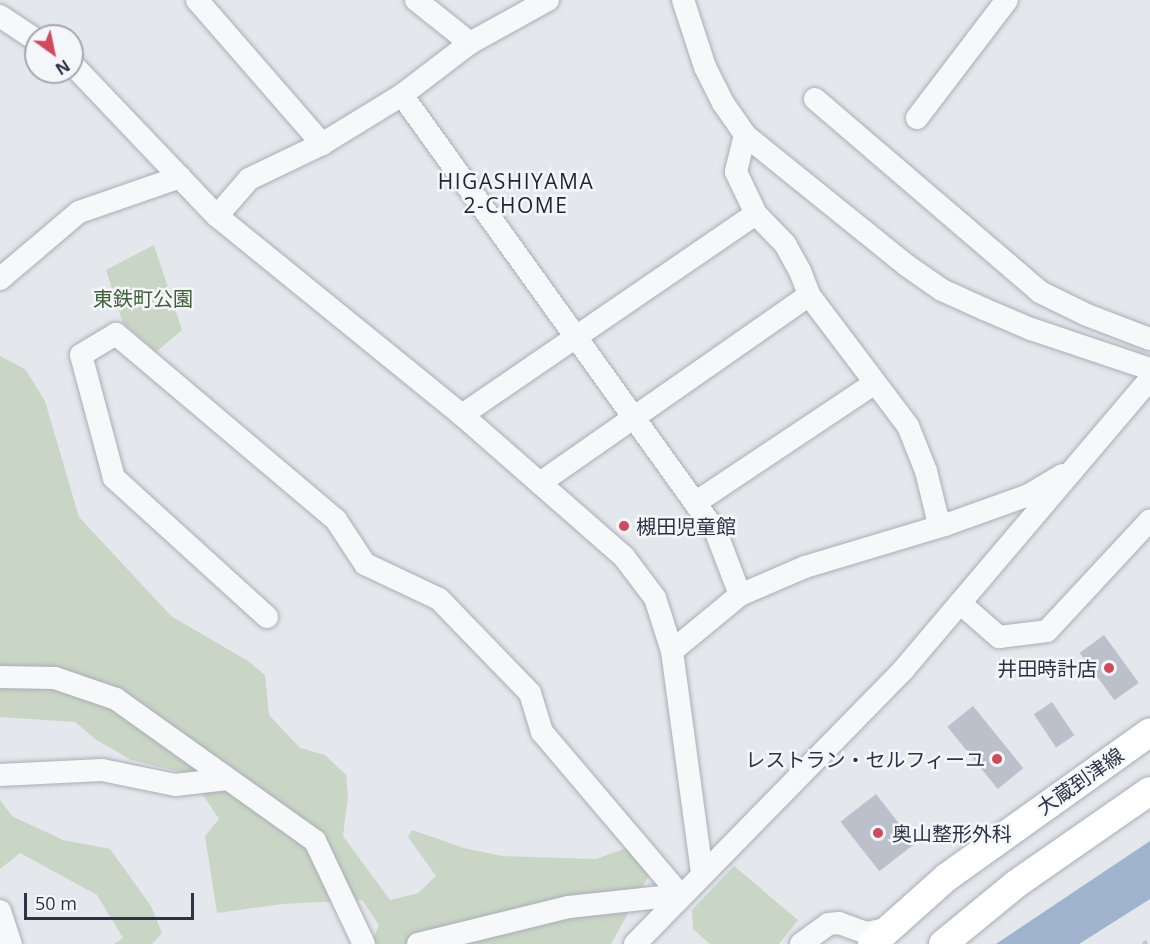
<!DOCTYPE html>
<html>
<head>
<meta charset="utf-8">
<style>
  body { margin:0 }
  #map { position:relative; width:1150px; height:944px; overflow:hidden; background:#e4e7ec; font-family:"Open Sans","Noto Sans JP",sans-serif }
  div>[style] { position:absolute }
  .green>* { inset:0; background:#c9d6c5 }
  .water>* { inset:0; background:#9fb4cc }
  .building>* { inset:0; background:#bbc0ca; transform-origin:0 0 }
  .path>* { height:4px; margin-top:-2px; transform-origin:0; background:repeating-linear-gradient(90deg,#c2c5cb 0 4.5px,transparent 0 9px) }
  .roads { filter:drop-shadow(0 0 2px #a9aeb7) drop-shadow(0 0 2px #a9aeb7) }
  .minor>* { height:22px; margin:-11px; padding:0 11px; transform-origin:11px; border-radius:11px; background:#f7f8fa }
  .major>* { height:28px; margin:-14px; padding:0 14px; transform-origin:14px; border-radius:14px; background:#fff }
  .dots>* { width:16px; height:16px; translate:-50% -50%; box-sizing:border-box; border:3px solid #f4f6f9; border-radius:50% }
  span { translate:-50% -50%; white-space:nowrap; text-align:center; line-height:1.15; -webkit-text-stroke:5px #f4f6f9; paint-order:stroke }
  .park-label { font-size:20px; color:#3f6138 }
  .poi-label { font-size:20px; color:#2b3445 }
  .left { translate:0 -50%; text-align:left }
  .right { translate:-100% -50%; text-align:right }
  .street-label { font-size:20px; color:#2b3445 }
  .neighbourhood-label { font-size:21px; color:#1d2536; letter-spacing:1.5px }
  .north { position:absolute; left:24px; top:24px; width:60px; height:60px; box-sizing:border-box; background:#f4f6f9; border:2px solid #a4a8b1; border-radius:50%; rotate:147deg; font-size:16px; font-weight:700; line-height:24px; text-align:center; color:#2b3445 }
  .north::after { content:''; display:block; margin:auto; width:21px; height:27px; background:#d1495b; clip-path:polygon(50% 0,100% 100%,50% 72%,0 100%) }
  .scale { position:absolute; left:24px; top:893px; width:170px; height:27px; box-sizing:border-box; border:3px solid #2b3445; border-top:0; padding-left:8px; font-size:18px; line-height:21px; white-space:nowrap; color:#2b3445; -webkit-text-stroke:4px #f4f6f9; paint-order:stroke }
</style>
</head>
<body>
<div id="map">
  <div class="green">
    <div style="clip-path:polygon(154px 245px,182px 330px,156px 352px,123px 323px,106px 270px)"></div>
    <div style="clip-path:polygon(0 356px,25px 369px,45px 401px,79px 517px,171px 616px,248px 661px,265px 675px,269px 715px,300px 748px,325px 755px,346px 775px,348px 796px,343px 836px,390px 900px,418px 893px,436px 876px,408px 837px,412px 830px,464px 848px,502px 856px,596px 859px,635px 845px,649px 875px,611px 944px,371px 944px,379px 925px,362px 900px,282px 904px,217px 913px,205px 836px,219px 819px,189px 774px,131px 760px,95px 739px,75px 722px,0 717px)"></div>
    <div style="clip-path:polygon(0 800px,12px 816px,63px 840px,110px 849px,151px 906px,162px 933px,152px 944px,114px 944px,123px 938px,97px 895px,20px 853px,0 869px)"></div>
    <div style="clip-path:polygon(734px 866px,798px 920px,779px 944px,710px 944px,693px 929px,692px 910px)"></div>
  </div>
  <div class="water">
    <div style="clip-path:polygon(1150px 841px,1150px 899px,1079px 944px,996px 944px)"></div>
  </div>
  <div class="building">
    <div style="left:1104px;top:635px;width:59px;height:30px;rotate:54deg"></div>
    <div style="left:1052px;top:702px;width:40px;height:22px;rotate:56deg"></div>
    <div style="left:973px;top:706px;width:80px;height:33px;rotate:51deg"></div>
    <div style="left:876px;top:794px;width:63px;height:45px;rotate:52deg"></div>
  </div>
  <div class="path">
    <div style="left:1143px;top:944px;width:8px;rotate:-30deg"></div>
  </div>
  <div class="roads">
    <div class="minor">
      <div style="left:197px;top:0;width:191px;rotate:49deg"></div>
      <div style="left:416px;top:0;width:69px;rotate:38.5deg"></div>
      <div style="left:683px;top:0;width:71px;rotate:71.8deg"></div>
      <div style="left:705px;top:67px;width:40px;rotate:63.4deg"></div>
      <div style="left:723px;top:103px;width:39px;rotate:55deg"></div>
      <div style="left:745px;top:135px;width:207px;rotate:38.9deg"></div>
      <div style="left:906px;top:265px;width:44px;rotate:34.8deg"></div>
      <div style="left:942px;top:290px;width:46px;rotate:24.3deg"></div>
      <div style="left:984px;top:309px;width:51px;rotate:23.1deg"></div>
      <div style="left:1031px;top:329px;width:126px;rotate:18.6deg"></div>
      <div style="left:0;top:16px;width:43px;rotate:33.7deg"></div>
      <div style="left:72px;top:64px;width:210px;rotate:46.4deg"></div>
      <div style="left:217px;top:216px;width:316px;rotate:39.1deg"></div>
      <div style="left:462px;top:415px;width:215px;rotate:41.2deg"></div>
      <div style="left:624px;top:557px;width:51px;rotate:52.9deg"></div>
      <div style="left:655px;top:598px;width:56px;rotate:72.2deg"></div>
      <div style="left:672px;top:651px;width:224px;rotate:82.3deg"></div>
      <div style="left:402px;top:95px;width:538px;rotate:54.3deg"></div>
      <div style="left:716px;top:532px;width:67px;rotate:69.1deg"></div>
      <div style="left:815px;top:99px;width:296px;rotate:40.6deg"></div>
      <div style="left:1040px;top:292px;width:52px;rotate:26.1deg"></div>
      <div style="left:1087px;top:315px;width:67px;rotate:20.9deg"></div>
      <div style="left:917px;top:118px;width:148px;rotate:-52.7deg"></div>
      <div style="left:745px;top:135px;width:38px;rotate:104deg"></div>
      <div style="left:736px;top:172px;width:47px;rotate:64.5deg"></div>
      <div style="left:756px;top:214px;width:42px;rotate:46deg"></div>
      <div style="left:785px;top:244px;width:31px;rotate:61deg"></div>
      <div style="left:800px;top:271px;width:26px;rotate:69deg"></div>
      <div style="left:809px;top:295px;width:164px;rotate:52.9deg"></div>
      <div style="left:908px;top:426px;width:48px;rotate:68.2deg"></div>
      <div style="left:926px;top:471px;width:46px;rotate:76.3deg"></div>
      <div style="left:937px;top:516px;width:12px;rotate:48deg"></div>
      <div style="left:217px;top:216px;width:49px;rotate:-49.1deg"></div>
      <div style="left:249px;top:179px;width:81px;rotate:-25.6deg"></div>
      <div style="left:322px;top:144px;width:94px;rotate:-31.5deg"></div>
      <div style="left:402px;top:95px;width:86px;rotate:-37.4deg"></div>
      <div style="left:470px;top:43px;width:89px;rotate:-28.9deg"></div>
      <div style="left:0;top:279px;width:104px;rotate:-40.3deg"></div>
      <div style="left:79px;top:212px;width:107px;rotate:-19.1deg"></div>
      <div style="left:462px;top:415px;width:356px;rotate:-34.4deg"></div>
      <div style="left:540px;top:483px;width:328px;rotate:-34.9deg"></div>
      <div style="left:695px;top:503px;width:216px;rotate:-33.7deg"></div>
      <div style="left:960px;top:603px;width:52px;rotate:41.1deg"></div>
      <div style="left:999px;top:637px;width:48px;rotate:-7.1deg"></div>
      <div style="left:1047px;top:631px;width:151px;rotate:-47.1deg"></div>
      <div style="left:267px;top:617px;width:207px;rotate:-137.7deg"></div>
      <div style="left:114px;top:478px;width:127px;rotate:-105deg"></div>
      <div style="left:81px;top:355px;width:41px;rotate:-31deg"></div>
      <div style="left:116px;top:334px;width:288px;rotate:40.2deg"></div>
      <div style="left:336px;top:520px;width:53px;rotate:56.6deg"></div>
      <div style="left:365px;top:564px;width:82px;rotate:25.3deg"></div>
      <div style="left:439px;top:599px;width:131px;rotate:45.9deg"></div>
      <div style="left:530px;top:693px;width:41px;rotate:72.9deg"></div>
      <div style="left:542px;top:732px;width:214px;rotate:49.7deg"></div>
      <div style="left:672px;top:651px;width:88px;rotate:-39.5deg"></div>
      <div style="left:740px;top:595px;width:71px;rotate:-23.3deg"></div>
      <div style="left:805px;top:567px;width:146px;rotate:-16.7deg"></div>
      <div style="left:945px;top:525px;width:89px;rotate:-19.7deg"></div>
      <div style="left:1029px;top:495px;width:39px;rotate:-31deg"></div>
      <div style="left:0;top:677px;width:55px;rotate:1deg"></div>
      <div style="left:55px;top:678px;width:65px;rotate:19deg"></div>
      <div style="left:116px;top:699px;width:244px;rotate:35.5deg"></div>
      <div style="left:315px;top:841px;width:114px;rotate:64.6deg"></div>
      <div style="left:0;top:775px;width:102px;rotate:-2.8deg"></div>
      <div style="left:102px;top:770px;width:75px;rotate:11.6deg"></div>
      <div style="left:175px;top:785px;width:53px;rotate:-6.5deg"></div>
      <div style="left:0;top:911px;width:35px;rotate:72deg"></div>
      <div style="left:418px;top:944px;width:155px;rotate:-13.8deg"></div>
      <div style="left:569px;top:907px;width:112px;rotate:-6.2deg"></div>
      <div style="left:635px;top:944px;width:385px;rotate:-45.6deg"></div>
      <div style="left:904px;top:669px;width:380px;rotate:-49.7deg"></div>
      <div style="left:801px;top:944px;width:34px;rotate:-36deg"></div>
      <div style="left:829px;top:924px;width:10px;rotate:-6deg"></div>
      <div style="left:839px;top:923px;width:30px;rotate:20deg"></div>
      <div style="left:867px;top:933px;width:19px;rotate:-12deg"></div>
    </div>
    <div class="major">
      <div style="left:872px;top:944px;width:101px;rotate:-41.8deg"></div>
      <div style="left:947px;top:877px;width:249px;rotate:-35.5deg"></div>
      <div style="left:943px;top:944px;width:94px;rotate:-39.4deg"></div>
      <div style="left:1016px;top:884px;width:163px;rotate:-34.8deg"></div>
    </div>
  </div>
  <div class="dots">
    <div style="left:624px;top:526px;background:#d1495b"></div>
    <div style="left:1109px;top:668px;background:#d1495b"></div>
    <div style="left:997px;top:759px;background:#d1495b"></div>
    <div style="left:878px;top:833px;background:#d1495b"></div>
  </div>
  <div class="park-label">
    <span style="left:143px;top:298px">東鉄町公園</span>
  </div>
  <div class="poi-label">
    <span class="left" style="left:636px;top:526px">槻田児童館</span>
    <span class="right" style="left:1097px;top:668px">井田時計店</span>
    <span class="right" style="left:985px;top:759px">レストラン・セルフィーユ</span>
    <span class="left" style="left:892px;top:833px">奥山整形外科</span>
  </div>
  <div class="street-label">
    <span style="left:1080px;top:781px;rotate:-35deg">大蔵到津線</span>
  </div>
  <div class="neighbourhood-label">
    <span style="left:516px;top:193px">HIGASHIYAMA<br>2-CHOME</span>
  </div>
  <div class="north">N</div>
  <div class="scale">50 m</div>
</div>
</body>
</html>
